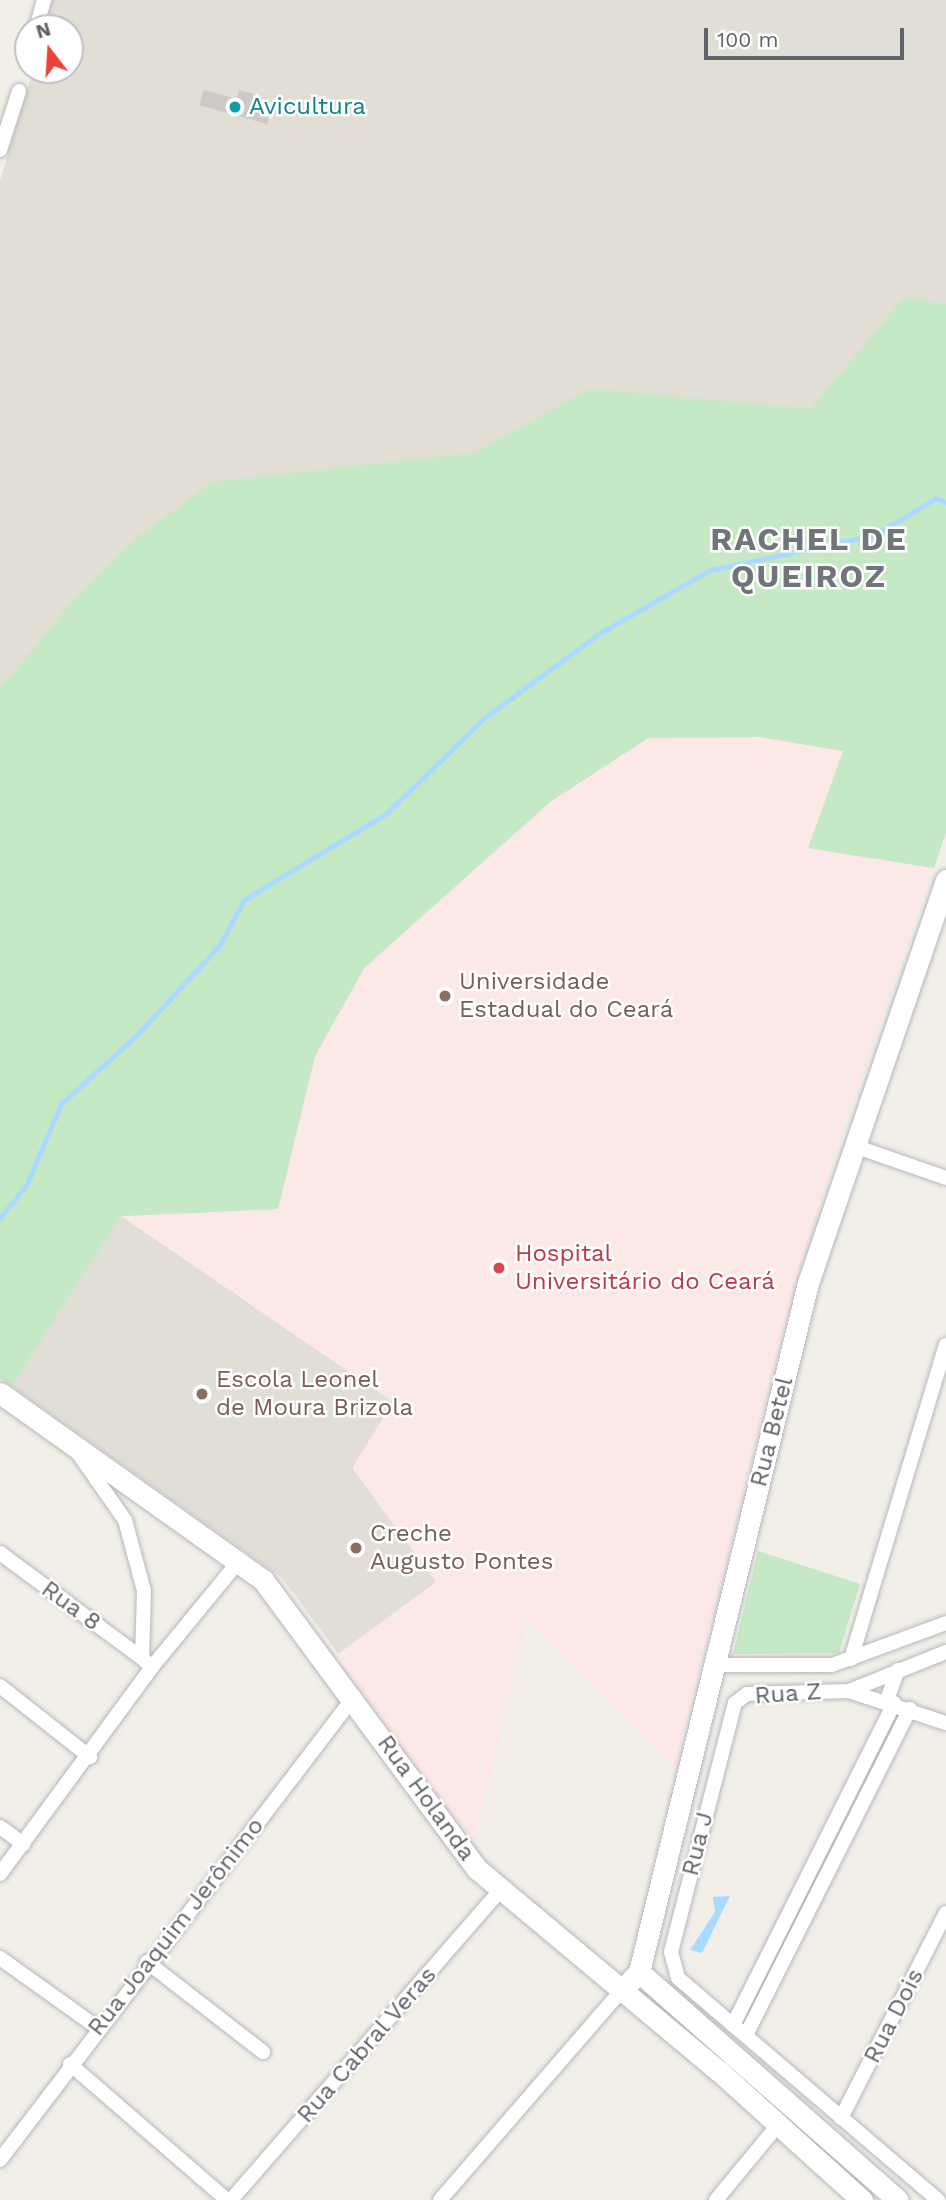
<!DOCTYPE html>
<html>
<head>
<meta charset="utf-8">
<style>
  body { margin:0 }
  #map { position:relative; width:946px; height:2200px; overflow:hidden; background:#f1efe8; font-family:"Work Sans",sans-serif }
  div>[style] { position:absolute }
  .education>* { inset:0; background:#e1ded6 }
  .medical>* { inset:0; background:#fce8e6 }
  .green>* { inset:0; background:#c5e8c5 }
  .water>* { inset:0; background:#aadaff }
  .stream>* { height:4.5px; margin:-2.25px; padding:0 2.25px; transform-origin:2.25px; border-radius:2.25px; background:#aadaff }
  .building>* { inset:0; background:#cccac5 }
  .roads { filter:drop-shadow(0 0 2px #b5b8bc) drop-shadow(0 0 2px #b5b8bc) }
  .street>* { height:14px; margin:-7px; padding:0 7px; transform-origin:7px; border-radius:7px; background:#fff }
  .secondary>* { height:21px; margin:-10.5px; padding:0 10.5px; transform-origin:10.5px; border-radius:10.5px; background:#fff }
  .dots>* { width:19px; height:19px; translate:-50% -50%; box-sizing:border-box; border:4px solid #fff; border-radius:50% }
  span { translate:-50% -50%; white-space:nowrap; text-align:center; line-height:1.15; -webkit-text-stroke:5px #fff; paint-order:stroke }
  .culture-label { font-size:24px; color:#0d838f }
  .left { translate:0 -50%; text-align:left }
  .education-label { font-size:24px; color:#785e54 }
  .health-label { font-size:24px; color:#be3a42 }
  .street-label { font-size:24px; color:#5f6368 }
  .district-label { font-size:32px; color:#70757a; font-weight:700; letter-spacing:2px }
  .north { position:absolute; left:14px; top:14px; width:70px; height:70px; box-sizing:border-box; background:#fff; border:2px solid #bfc1c3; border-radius:50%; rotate:343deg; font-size:19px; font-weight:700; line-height:28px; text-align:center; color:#5f6368 }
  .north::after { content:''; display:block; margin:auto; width:24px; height:32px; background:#ea4335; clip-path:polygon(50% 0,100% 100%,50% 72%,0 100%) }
  .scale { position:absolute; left:704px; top:28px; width:200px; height:32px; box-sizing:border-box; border:4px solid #5f6368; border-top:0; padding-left:9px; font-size:21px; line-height:24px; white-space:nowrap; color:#5f6368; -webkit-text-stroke:5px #fff; paint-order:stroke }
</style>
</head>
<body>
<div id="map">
  <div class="education">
    <div style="clip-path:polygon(52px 0,946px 0,946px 832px,844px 1124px,785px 1320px,674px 1769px,526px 1620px,472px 1851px,376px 1704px,282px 1578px,0 1378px,0 181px,33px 70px,70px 70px,70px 28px,44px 28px)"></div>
  </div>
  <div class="medical">
    <div style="clip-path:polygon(761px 737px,844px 751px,809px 848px,934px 868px,844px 1124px,785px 1320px,674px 1769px,526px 1620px,472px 1851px,338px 1654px,436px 1582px,352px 1468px,393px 1402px,121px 1216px,278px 1209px,315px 1056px,364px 968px,550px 802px,648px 738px)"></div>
  </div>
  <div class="green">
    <div style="clip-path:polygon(904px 297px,946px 304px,946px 832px,934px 868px,808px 848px,843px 751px,761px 737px,648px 738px,550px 802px,364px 968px,315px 1056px,278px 1209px,121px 1216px,11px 1386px,0 1378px,0 689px,70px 604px,132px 541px,212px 482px,474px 453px,590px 389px,811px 409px)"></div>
    <div style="clip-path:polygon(758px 1551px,860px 1584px,839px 1653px,733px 1654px)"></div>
  </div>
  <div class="water">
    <div style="clip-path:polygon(730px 1896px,702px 1953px,690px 1950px,715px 1912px,713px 1897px)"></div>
  </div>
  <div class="stream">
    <div style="left:0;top:1218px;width:43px;rotate:-51.5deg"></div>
    <div style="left:27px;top:1184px;width:87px;rotate:-67deg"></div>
    <div style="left:61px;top:1104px;width:103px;rotate:-42.2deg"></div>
    <div style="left:137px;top:1035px;width:122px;rotate:-47.3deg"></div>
    <div style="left:220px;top:945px;width:51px;rotate:-61.9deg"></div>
    <div style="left:244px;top:900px;width:167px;rotate:-31.3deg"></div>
    <div style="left:387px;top:813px;width:134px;rotate:-44.4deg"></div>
    <div style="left:483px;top:719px;width:145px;rotate:-36.3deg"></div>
    <div style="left:600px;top:633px;width:127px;rotate:-29.8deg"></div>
    <div style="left:710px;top:570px;width:169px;rotate:-12deg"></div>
    <div style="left:875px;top:535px;width:71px;rotate:-31.2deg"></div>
    <div style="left:936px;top:498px;width:11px;rotate:22deg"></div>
  </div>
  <div class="building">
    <div style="clip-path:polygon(204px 90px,237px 99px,239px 90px,254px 94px,251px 103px,271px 109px,267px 124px,199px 105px)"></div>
  </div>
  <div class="roads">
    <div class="street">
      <div style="left:36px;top:28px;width:29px;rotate:-74deg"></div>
      <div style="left:0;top:150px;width:62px;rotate:-72.1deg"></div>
      <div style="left:854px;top:1146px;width:97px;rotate:19.2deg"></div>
      <div style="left:78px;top:1453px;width:82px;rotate:55deg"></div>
      <div style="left:125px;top:1520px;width:73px;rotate:75deg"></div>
      <div style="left:144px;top:1591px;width:67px;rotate:91.7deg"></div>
      <div style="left:142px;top:1658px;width:13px;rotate:42deg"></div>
      <div style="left:0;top:1553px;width:177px;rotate:36.5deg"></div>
      <div style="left:851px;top:1659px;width:328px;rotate:-73.2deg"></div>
      <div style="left:715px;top:1665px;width:117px"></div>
      <div style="left:832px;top:1665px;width:121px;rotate:-20.2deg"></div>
      <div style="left:0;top:1686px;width:115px;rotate:38.3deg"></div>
      <div style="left:849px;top:1691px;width:105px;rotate:-21.9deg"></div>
      <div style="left:887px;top:1700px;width:32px;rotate:-70deg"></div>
      <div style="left:0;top:1827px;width:29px;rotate:36deg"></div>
      <div style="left:0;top:1874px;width:257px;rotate:-53.7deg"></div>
      <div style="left:152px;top:1667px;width:139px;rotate:-50.6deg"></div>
      <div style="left:0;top:1958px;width:120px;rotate:35.5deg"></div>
      <div style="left:147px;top:1962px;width:147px;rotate:37.8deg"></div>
      <div style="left:733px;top:2025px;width:360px;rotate:-63.4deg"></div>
      <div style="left:746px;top:2035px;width:365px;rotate:-63.3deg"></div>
      <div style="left:70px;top:2064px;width:208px;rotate:40.9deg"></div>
      <div style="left:841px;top:2118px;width:230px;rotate:-62.9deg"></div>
      <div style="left:0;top:2160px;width:583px;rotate:-52.6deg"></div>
      <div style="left:231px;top:2200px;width:413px;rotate:-49deg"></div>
      <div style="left:440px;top:2200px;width:279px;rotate:-49.1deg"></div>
      <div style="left:716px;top:2200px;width:97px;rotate:-50.4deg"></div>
      <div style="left:938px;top:2200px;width:342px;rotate:-139.5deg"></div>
      <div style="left:678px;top:1978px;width:27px;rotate:-105deg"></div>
      <div style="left:671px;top:1952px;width:257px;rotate:-75.6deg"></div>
      <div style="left:735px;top:1703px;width:15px;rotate:-37deg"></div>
      <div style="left:747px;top:1694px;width:102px;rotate:-1.7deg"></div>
      <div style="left:849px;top:1691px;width:102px;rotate:18.3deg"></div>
    </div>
    <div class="secondary">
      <div style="left:0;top:1393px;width:323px;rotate:35.4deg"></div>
      <div style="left:263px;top:1580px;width:360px;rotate:53.5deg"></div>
      <div style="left:477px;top:1869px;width:315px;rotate:39.9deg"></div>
      <div style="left:719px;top:2071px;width:193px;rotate:42.1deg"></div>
      <div style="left:639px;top:1972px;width:345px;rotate:41.4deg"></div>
      <div style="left:623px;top:1989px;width:23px;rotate:-47deg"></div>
      <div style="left:639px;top:1972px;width:709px;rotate:-76.22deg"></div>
      <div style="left:808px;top:1283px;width:426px;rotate:-71.1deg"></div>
    </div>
  </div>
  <div class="dots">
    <div style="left:235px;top:107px;background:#0f9aa8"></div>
    <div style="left:445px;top:996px;background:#8d6e63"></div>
    <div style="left:499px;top:1268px;background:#e0444e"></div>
    <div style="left:202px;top:1394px;background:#8d6e63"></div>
    <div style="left:356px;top:1548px;background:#8d6e63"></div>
  </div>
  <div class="culture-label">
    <span class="left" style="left:249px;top:107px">Avicultura</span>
  </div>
  <div class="education-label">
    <span class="left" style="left:459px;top:996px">Universidade<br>Estadual do Ceará</span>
    <span class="left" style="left:216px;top:1394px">Escola Leonel<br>de Moura Brizola</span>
    <span class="left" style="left:370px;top:1548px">Creche<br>Augusto Pontes</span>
  </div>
  <div class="health-label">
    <span class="left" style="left:515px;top:1268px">Hospital<br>Universitário do Ceará</span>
  </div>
  <div class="street-label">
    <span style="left:772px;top:1432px;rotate:-76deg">Rua Betel</span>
    <span style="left:71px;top:1606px;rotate:36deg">Rua 8</span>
    <span style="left:788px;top:1694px;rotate:-4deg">Rua Z</span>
    <span style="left:426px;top:1798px;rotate:54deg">Rua Holanda</span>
    <span style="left:698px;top:1844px;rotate:-76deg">Rua J</span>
    <span style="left:176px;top:1927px;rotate:-52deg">Rua Joaquim Jerônimo</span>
    <span style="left:894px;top:2016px;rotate:-63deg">Rua Dois</span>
    <span style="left:367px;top:2045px;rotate:-49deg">Rua Cabral Veras</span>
  </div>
  <div class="district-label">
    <span style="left:809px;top:558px">RACHEL DE<br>QUEIROZ</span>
  </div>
  <div class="north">N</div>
  <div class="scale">100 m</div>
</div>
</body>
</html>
